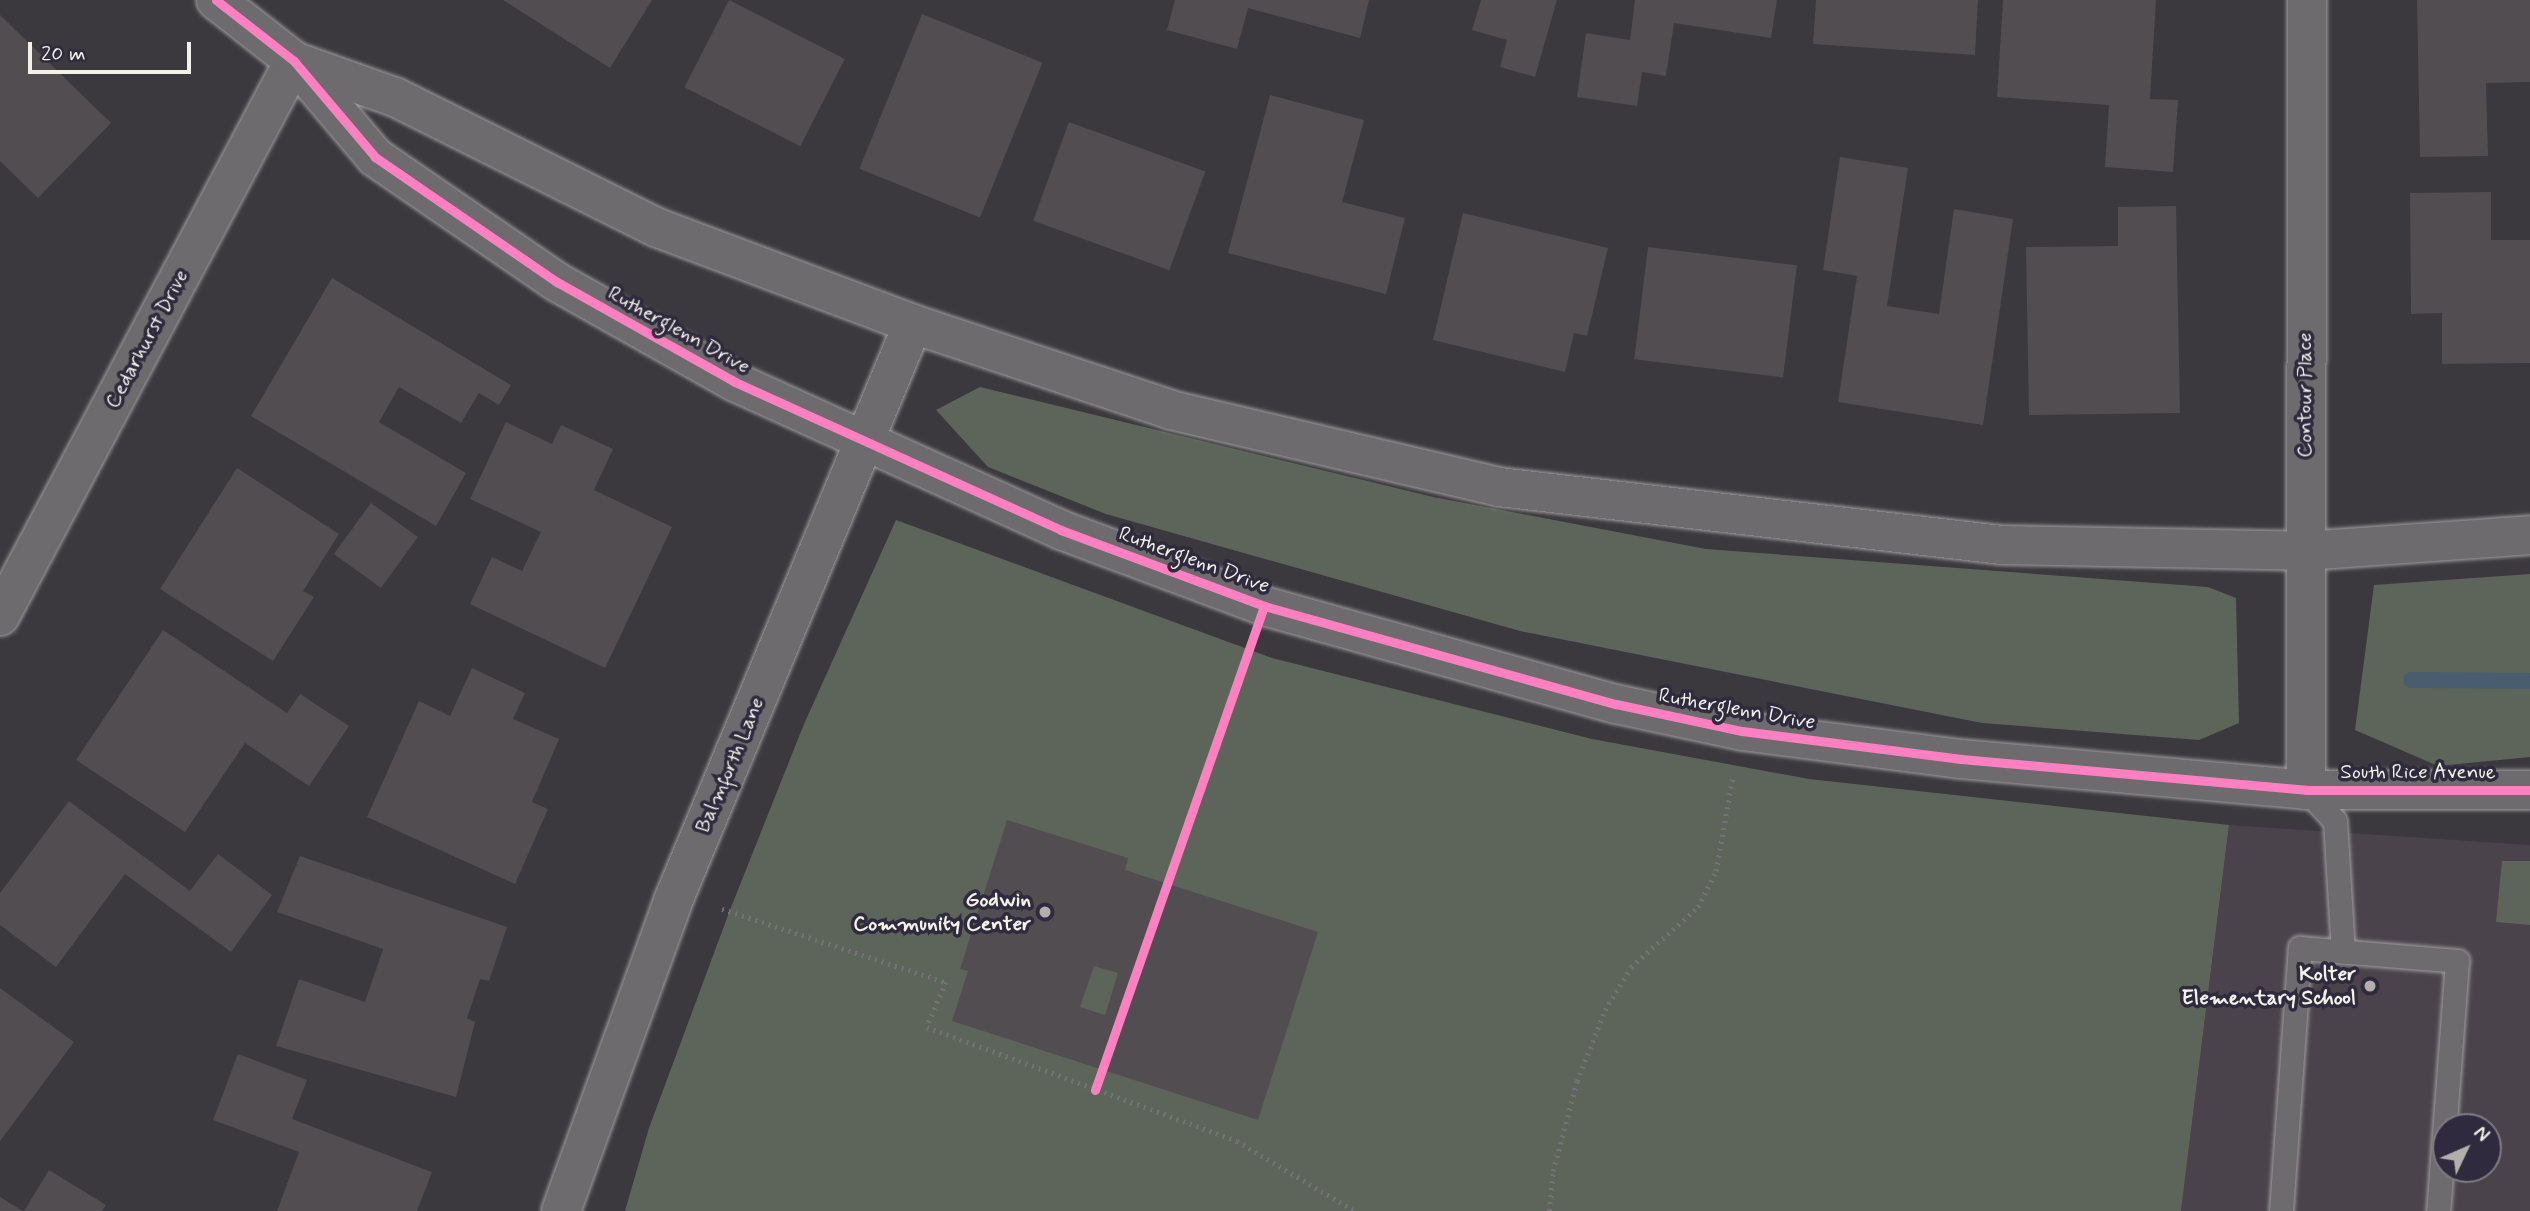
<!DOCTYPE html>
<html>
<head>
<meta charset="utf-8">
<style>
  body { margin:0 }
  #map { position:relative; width:2530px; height:1211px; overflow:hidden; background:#3b383e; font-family:Mynerve,sans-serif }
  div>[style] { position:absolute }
  .built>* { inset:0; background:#4a434b }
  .green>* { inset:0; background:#5d655b }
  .stream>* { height:16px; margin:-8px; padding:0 8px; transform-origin:8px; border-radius:8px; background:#485d6f }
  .building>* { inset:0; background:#524d50; transform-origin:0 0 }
  .path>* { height:4.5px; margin-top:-2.25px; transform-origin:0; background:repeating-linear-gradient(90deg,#747275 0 2px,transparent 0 7px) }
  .roads { filter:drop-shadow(0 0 2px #9f9d9e) drop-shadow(0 0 2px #9f9d9e) }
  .lane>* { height:23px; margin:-11.5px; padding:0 11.5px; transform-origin:11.5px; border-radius:11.5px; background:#6d6b6d }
  .street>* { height:38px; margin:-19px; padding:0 19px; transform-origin:19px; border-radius:19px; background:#6d6b6d }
  .secondary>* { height:38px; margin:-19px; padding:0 19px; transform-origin:19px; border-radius:19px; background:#6d6b6d }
  .cycleway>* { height:9px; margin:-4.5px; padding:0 4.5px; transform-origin:4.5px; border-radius:4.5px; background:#ff80c0 }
  .dots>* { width:19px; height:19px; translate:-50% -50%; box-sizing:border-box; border:4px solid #2f2a3d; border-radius:50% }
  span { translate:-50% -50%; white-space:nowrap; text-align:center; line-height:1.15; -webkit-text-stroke:7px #2f2a3d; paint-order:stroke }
  .street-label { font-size:21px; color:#f4f1e8 }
  .poi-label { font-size:21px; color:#f4f1e8; font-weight:700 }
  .right { translate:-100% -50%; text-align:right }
  .north { position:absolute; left:2432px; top:1113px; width:70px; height:70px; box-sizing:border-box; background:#2f2a3d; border:2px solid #7e7a81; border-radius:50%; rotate:46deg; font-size:19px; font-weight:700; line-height:28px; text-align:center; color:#f4f1e8 }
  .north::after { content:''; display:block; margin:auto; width:24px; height:32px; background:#b3b0ac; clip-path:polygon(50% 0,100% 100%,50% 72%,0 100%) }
  .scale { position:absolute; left:28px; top:42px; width:163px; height:32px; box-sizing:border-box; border:4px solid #f4f1e8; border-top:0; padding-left:9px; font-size:21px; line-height:24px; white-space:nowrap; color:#f4f1e8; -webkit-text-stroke:5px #2f2a3d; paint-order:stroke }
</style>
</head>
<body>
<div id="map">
  <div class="built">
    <div style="clip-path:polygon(evenodd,2229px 825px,2530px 845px,2530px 1211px,2181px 1211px,2229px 825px,2446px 1127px,2488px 1127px,2488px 1169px,2446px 1169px,2446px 1127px)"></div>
  </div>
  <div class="green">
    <div style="clip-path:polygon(980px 387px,1433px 497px,1706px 549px,2208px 587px,2236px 598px,2239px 723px,2199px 740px,1982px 723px,1520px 631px,1106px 514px,988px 467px,936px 410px)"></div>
    <div style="clip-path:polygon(896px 520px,1272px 658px,1592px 739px,1809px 779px,2229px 825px,2181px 1211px,625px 1211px,649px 1128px,730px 910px,804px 724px)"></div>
    <div style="clip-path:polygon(2530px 574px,2530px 757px,2438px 766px,2355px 730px,2374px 585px)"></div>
    <div style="clip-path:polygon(2502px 861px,2530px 861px,2530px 925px,2496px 922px)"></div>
  </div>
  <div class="stream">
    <div style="left:2411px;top:680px;width:119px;rotate:0.5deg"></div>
  </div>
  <div class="building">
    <div style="clip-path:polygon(503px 0,652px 0,610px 68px)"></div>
    <div style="left:729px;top:0;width:130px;height:98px;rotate:27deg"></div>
    <div style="clip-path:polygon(1175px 0,1369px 0,1360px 38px,1248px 8px,1237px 49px,1167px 30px)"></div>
    <div style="clip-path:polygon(1481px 0,1557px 0,1535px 77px,1500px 67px,1507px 40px,1472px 30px)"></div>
    <div style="clip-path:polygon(1635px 0,1777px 0,1771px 38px,1674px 23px,1666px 76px,1642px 72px,1637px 106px,1577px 97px,1586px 33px,1630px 40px)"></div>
    <div style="clip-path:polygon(1816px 0,1978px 0,1975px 55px,1813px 44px)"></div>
    <div style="clip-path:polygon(2003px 0,2156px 0,2150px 99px,2178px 100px,2173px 172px,2105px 167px,2109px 105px,1997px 97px)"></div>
    <div style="clip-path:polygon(2417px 0,2530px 0,2530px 82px,2486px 83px,2488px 156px,2420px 157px)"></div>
    <div style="left:922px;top:14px;width:130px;height:167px;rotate:22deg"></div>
    <div style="clip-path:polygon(0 15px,111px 123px,38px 198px,0 161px)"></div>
    <div style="clip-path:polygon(1270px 95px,1364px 120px,1342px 202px,1405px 218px,1386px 294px,1228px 253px)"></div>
    <div style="left:1069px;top:122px;width:145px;height:105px;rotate:20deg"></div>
    <div style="clip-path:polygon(1840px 157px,1908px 168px,1887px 306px,1939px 314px,1954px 209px,2013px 219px,1983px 425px,1838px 402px,1857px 276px,1823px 270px)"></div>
    <div style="clip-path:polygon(2491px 192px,2491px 240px,2530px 240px,2530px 363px,2442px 364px,2442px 313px,2411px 314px,2410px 193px)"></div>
    <div style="clip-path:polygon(2176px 206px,2180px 413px,2029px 415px,2026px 247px,2118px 246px,2118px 207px)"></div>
    <div style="clip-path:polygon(1463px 213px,1608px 248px,1587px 336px,1574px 333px,1565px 372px,1433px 340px)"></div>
    <div style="left:1648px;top:247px;width:150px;height:113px;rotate:7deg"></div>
    <div style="clip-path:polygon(332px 278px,511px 385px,499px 405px,479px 393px,461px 423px,399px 387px,379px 422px,466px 473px,436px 526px,251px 416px)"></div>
    <div style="clip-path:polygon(506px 422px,552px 444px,561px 425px,613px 449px,594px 490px,672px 527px,605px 668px,470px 604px,492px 557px,522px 571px,541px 532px,470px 499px)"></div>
    <div style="clip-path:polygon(237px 468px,339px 534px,303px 591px,314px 597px,273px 661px,160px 589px)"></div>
    <div style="left:371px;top:503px;width:58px;height:63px;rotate:36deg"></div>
    <div style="clip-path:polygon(163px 630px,287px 713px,300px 694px,349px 726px,309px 786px,245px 743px,185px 832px,76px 760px)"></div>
    <div style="clip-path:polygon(472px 668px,525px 693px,513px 719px,559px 739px,532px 802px,548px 809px,515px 884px,367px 817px,419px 701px,450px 716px)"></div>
    <div style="clip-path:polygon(69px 801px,190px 891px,218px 854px,272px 895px,231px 952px,125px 874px,56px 967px,0 925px,0 893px)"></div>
    <div style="clip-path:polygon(evenodd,1007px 820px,1128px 858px,1125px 870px,1318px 932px,1258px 1120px,952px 1021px,968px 971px,960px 969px,1007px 820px,1094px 966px,1118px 973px,1105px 1015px,1080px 1007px,1094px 966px)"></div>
    <div style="clip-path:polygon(300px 856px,507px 927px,489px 981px,480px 979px,467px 1018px,475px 1022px,456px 1097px,276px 1046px,299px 979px,365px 1002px,383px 949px,277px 912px)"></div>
    <div style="clip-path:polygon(0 988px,74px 1042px,0 1141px)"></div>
    <div style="clip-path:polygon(238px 1054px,307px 1080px,292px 1119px,432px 1172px,417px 1211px,277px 1211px,299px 1152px,213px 1120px)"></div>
    <div style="clip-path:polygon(49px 1170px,106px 1205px,102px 1211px,24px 1211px)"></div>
    <div style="clip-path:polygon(0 1197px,23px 1211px,0 1211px)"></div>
  </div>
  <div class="path">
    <div style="left:722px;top:909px;width:236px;rotate:18.1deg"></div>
    <div style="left:946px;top:982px;width:49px;rotate:112.9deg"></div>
    <div style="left:927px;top:1027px;width:330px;rotate:20.2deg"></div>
    <div style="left:1237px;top:1141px;width:137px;rotate:30.7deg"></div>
    <div style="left:1549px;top:1211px;width:40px;rotate:-84.3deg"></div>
    <div style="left:1553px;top:1171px;width:93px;rotate:-75.1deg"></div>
    <div style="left:1577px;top:1081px;width:76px;rotate:-68.5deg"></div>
    <div style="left:1605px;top:1010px;width:50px;rotate:-58.8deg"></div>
    <div style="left:1631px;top:967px;width:90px;rotate:-41.8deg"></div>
    <div style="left:1698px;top:907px;width:40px;rotate:-63.4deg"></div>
    <div style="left:1716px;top:871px;width:97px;rotate:-79.9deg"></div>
  </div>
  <div class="roads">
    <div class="lane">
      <div style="left:2306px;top:790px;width:42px;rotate:46.9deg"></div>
      <div style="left:2335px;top:821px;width:131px;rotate:86.5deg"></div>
      <div style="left:2281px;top:1211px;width:264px;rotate:-85.9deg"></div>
      <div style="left:2300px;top:948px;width:158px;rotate:4.7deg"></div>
      <div style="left:2457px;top:961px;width:251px;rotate:94.3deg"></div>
    </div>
    <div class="street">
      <div style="left:0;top:616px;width:628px;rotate:-62.09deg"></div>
      <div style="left:2306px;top:790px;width:790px;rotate:-89.93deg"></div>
      <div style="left:561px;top:1211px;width:330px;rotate:-70.1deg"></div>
      <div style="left:673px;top:901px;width:625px;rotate:-67.42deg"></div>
    </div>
    <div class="secondary">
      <div style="left:216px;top:0;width:99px;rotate:38deg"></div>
      <div style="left:294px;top:61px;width:126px;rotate:49.8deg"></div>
      <div style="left:375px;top:157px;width:221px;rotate:34.5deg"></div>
      <div style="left:557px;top:282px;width:204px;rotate:29.3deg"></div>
      <div style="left:735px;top:382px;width:358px;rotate:24.4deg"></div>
      <div style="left:1061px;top:530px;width:217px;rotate:20.5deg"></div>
      <div style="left:1264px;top:606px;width:365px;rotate:15.6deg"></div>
      <div style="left:1616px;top:704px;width:129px;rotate:12.1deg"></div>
      <div style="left:1742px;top:731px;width:221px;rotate:7.3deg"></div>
      <div style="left:1961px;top:759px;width:346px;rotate:5.1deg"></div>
      <div style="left:2306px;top:790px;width:224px"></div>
      <div style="left:296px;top:62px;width:105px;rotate:19.5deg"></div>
      <div style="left:395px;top:97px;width:294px;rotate:26.5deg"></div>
      <div style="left:658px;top:228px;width:272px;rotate:20.6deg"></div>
      <div style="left:913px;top:324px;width:272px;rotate:18.4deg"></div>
      <div style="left:1171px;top:410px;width:337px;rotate:13.2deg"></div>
      <div style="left:1499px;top:487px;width:506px;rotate:6.58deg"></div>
      <div style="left:2002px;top:545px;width:302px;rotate:1.1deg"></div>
      <div style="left:2304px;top:551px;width:227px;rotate:-4deg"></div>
    </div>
  </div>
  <div class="cycleway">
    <div style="left:216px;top:0;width:99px;rotate:38deg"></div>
    <div style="left:294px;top:61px;width:126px;rotate:49.8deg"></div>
    <div style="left:375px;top:157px;width:221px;rotate:34.5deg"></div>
    <div style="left:557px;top:282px;width:204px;rotate:29.3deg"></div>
    <div style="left:735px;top:382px;width:358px;rotate:24.4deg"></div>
    <div style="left:1061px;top:530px;width:217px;rotate:20.5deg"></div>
    <div style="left:1264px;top:606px;width:365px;rotate:15.6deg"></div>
    <div style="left:1616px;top:704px;width:129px;rotate:12.1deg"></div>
    <div style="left:1742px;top:731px;width:221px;rotate:7.3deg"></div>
    <div style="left:1961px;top:759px;width:346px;rotate:5.1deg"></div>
    <div style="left:2306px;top:790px;width:224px"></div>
    <div style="left:1095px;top:1090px;width:513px;rotate:-70.75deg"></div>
  </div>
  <div class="dots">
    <div style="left:1045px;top:912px;background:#b3b0ac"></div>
    <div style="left:2370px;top:986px;background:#b3b0ac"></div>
  </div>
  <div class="street-label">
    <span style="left:679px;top:330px;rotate:29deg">Rutherglenn Drive</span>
    <span style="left:147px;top:339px;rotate:-62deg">Cedarhurst Drive</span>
    <span style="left:2305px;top:395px;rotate:-90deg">Contour Place</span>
    <span style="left:1194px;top:560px;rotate:20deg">Rutherglenn Drive</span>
    <span style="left:1737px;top:709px;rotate:10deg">Rutherglenn Drive</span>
    <span style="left:730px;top:765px;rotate:-67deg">Balmforth Lane</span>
    <span style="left:2418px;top:772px">South Rice Avenue</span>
  </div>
  <div class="poi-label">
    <span class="right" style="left:1031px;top:912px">Godwin<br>Community Center</span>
    <span class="right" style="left:2356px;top:986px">Kolter<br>Elementary School</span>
  </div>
  <div class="north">N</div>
  <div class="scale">20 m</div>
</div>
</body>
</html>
